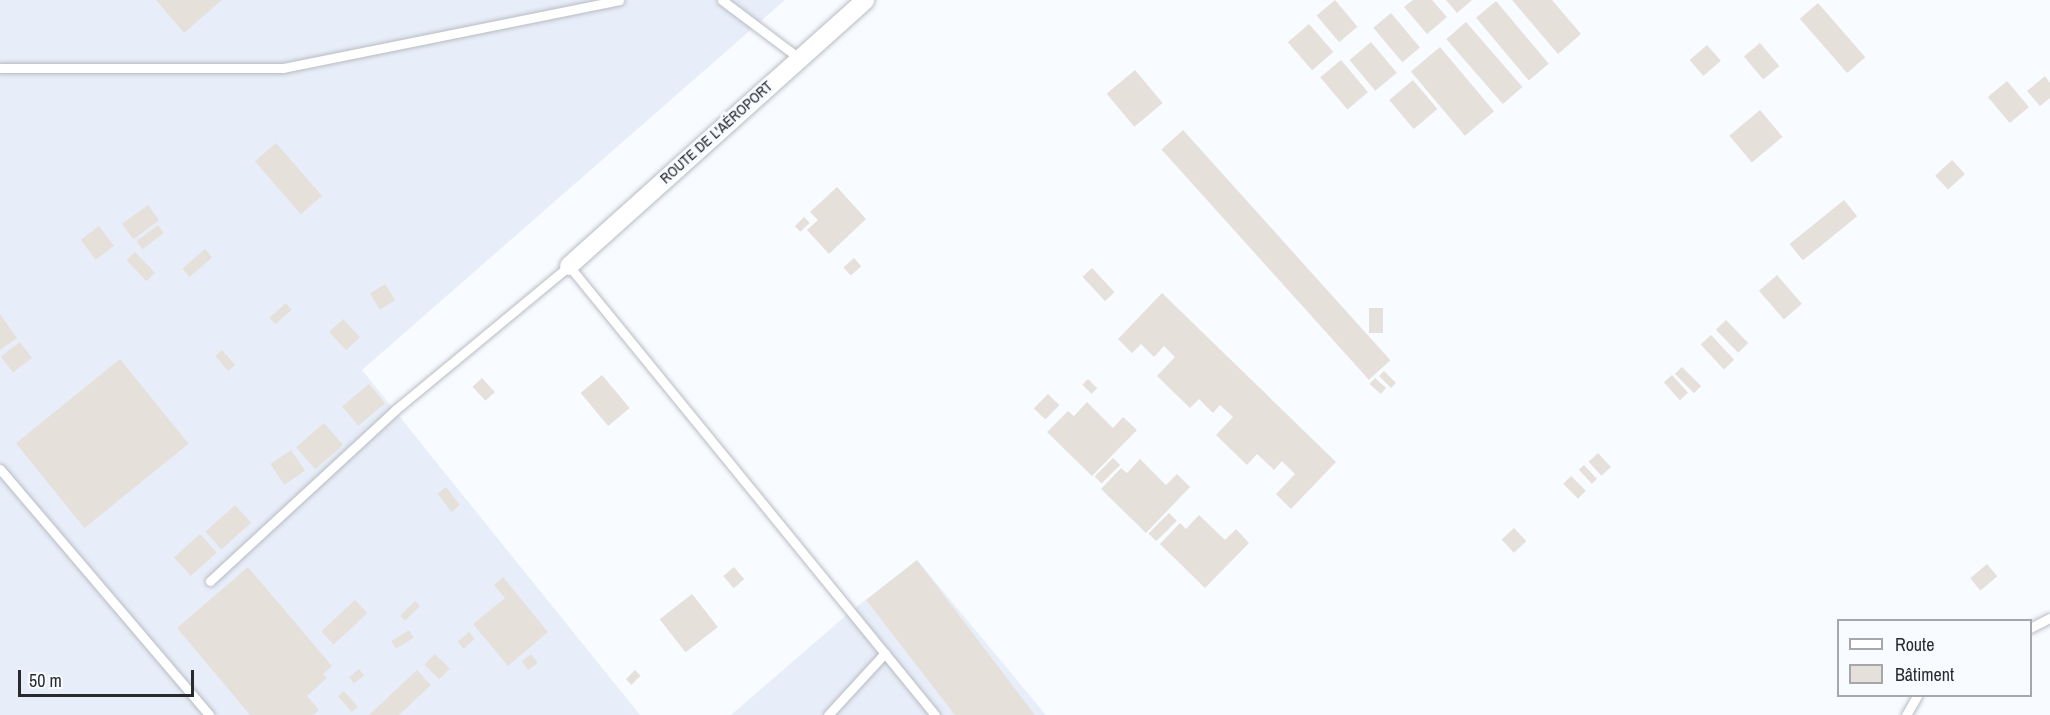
<!DOCTYPE html>
<html>
<head>
<meta charset="utf-8">
<style>
  body { margin:0 }
  #map { position:relative; width:2050px; height:715px; overflow:hidden; background:#f8fbff; font-family:"Archivo Narrow",sans-serif }
  div>[style] { position:absolute }
  .built>* { inset:0; background:#e8eef9 }
  .building>* { inset:0; background:#e6e0da; transform-origin:0 0 }
  .roads { filter:drop-shadow(0 0 2px #b8bcc2) drop-shadow(0 0 2px #b8bcc2) }
  .lane>* { height:9px; margin:-4.5px; padding:0 4.5px; transform-origin:4.5px; border-radius:4.5px; background:#fff }
  .street>* { height:18px; margin:-9px; padding:0 9px; transform-origin:9px; border-radius:9px; background:#fff }
  span { translate:-50% -50%; white-space:nowrap; text-align:center; line-height:1.15; -webkit-text-stroke:6px #f8fbff; paint-order:stroke }
  .street-label { font-size:15px; color:#292a2d }
  .legend { position:absolute; left:1837px; top:619px; width:195px; height:78px; box-sizing:border-box; background:#f8fbff; border:2px solid #a5a7ab; margin:0; padding:8px 10px; list-style:none; font-size:18px; color:#292a2d }
  .legend li { display:flex; align-items:center; gap:12px; height:30px }
  .legend b { width:30px; border:2px solid #a5a7ab }
  .scale { position:absolute; left:18px; top:670px; width:176px; height:27px; box-sizing:border-box; border:3px solid #292a2d; border-top:0; padding-left:8px; font-size:18px; line-height:21px; white-space:nowrap; color:#292a2d; -webkit-text-stroke:4px #f8fbff; paint-order:stroke }
</style>
</head>
<body>
<div id="map">
  <div class="built">
    <div style="clip-path:polygon(0 0,785px 0,362px 370px,640px 715px,0 715px)"></div>
    <div style="clip-path:polygon(917px 560px,1046px 715px,731px 715px,850px 612px)"></div>
  </div>
  <div class="building">
    <div style="clip-path:polygon(156px 0,222px 0,184px 33px)"></div>
    <div style="left:1335px;top:0;width:35px;height:24px;rotate:50deg"></div>
    <div style="clip-path:polygon(1413px 0,1432px 0,1447px 17px,1427px 34px,1404px 7px)"></div>
    <div style="clip-path:polygon(1446px 0,1472px 0,1457px 13px)"></div>
    <div style="clip-path:polygon(1512px 0,1552px 0,1581px 34px,1558px 54px)"></div>
    <div style="left:1496px;top:1px;width:82px;height:26px;rotate:50deg"></div>
    <div style="left:1818px;top:3px;width:72px;height:24px;rotate:49deg"></div>
    <div style="left:1391px;top:13px;width:45px;height:23px;rotate:50deg"></div>
    <div style="left:1466px;top:22px;width:86px;height:26px;rotate:49deg"></div>
    <div style="left:1309px;top:24px;width:37px;height:28px;rotate:49deg"></div>
    <div style="left:1371px;top:42px;width:40px;height:28px;rotate:50deg"></div>
    <div style="left:1760px;top:43px;width:30px;height:21px;rotate:50deg"></div>
    <div style="left:1707px;top:45px;width:21px;height:23px;rotate:49deg"></div>
    <div style="left:1440px;top:47px;width:84px;height:38px;rotate:50deg"></div>
    <div style="left:1341px;top:60px;width:42px;height:27px;rotate:50deg"></div>
    <div style="left:1135px;top:70px;width:43px;height:37px;rotate:50deg"></div>
    <div style="clip-path:polygon(2045px 76px,2050px 83px,2050px 98px,2040px 106px,2027px 91px)"></div>
    <div style="left:1413px;top:80px;width:38px;height:31px;rotate:50deg"></div>
    <div style="left:2007px;top:81px;width:34px;height:25px;rotate:50deg"></div>
    <div style="left:1760px;top:110px;width:35px;height:40px;rotate:50deg"></div>
    <div style="left:1183px;top:130px;width:310px;height:29px;rotate:48deg"></div>
    <div style="left:276px;top:143px;width:70px;height:28px;rotate:49deg"></div>
    <div style="left:1952px;top:160px;width:19px;height:23px;rotate:47deg"></div>
    <div style="clip-path:polygon(837px 187px,866px 219px,829px 254px,807px 230px,818px 220px,810px 212px)"></div>
    <div style="left:1844px;top:200px;width:21px;height:70px;rotate:51deg"></div>
    <div style="left:148px;top:205px;width:19px;height:32px;rotate:54deg"></div>
    <div style="left:804px;top:217px;width:8px;height:13px;rotate:45deg"></div>
    <div style="left:158px;top:225px;width:10px;height:27px;rotate:53deg"></div>
    <div style="left:99px;top:226px;width:25px;height:23px;rotate:53deg"></div>
    <div style="left:205px;top:249px;width:11px;height:30px;rotate:49deg"></div>
    <div style="left:135px;top:252px;width:29px;height:12px;rotate:46deg"></div>
    <div style="left:854px;top:258px;width:11px;height:14px;rotate:49deg"></div>
    <div style="left:1092px;top:268px;width:33px;height:13px;rotate:47deg"></div>
    <div style="left:1777px;top:275px;width:38px;height:24px;rotate:49deg"></div>
    <div style="left:385px;top:284px;width:19px;height:18px;rotate:58deg"></div>
    <div style="clip-path:polygon(1162px 293px,1336px 462px,1291px 509px,1276px 494px,1295px 474px,1282px 461px,1274px 470px,1257px 454px,1247px 465px,1216px 435px,1233px 417px,1220px 405px,1213px 413px,1199px 399px,1190px 408px,1157px 376px,1175px 357px,1164px 346px,1154px 357px,1141px 344px,1132px 353px,1118px 339px)"></div>
    <div style="left:286px;top:303px;width:9px;height:22px;rotate:49deg"></div>
    <div style="left:1369px;top:308px;width:14px;height:25px"></div>
    <div style="clip-path:polygon(0 314px,17px 338px,0 350px)"></div>
    <div style="left:343px;top:319px;width:25px;height:19px;rotate:47deg"></div>
    <div style="left:1726px;top:320px;width:32px;height:14px;rotate:46deg"></div>
    <div style="left:1711px;top:335px;width:34px;height:14px;rotate:47deg"></div>
    <div style="left:20px;top:342px;width:20px;height:24px;rotate:53deg"></div>
    <div style="left:222px;top:350px;width:20px;height:9px;rotate:49deg"></div>
    <div style="left:120px;top:359px;width:109px;height:134px;rotate:51deg"></div>
    <div style="left:1682px;top:367px;width:27px;height:10px;rotate:45deg"></div>
    <div style="left:1384px;top:371px;width:17px;height:7px;rotate:45deg"></div>
    <div style="left:602px;top:375px;width:43px;height:28px;rotate:50deg"></div>
    <div style="left:1672px;top:375px;width:24px;height:11px;rotate:48deg"></div>
    <div style="left:482px;top:378px;width:19px;height:13px;rotate:47deg"></div>
    <div style="left:1375px;top:378px;width:15px;height:8px;rotate:42deg"></div>
    <div style="left:1088px;top:379px;width:13px;height:8px;rotate:45deg"></div>
    <div style="left:369px;top:384px;width:25px;height:35px;rotate:50deg"></div>
    <div style="left:1048px;top:394px;width:16px;height:20px;rotate:45deg"></div>
    <div style="clip-path:polygon(1087px 402px,1113px 428px,1123px 417px,1137px 430px,1092px 476px,1047px 432px,1068px 411px,1074px 416px)"></div>
    <div style="left:324px;top:423px;width:29px;height:37px;rotate:49deg"></div>
    <div style="left:291px;top:450px;width:25px;height:25px;rotate:56deg"></div>
    <div style="left:1598px;top:453px;width:19px;height:13px;rotate:47deg"></div>
    <div style="left:1113px;top:458px;width:10px;height:26px;rotate:45deg"></div>
    <div style="clip-path:polygon(1140px 459px,1166px 485px,1177px 474px,1190px 487px,1146px 533px,1101px 489px,1121px 468px,1127px 473px)"></div>
    <div style="left:1584px;top:465px;width:19px;height:7px;rotate:47deg"></div>
    <div style="left:1571px;top:476px;width:21px;height:11px;rotate:45deg"></div>
    <div style="left:446px;top:487px;width:23px;height:11px;rotate:52deg"></div>
    <div style="left:235px;top:505px;width:24px;height:40px;rotate:48deg"></div>
    <div style="left:1169px;top:513px;width:11px;height:29px;rotate:45deg"></div>
    <div style="clip-path:polygon(1199px 515px,1225px 540px,1236px 529px,1249px 543px,1205px 588px,1160px 544px,1180px 523px,1186px 529px)"></div>
    <div style="left:1514px;top:528px;width:18px;height:17px;rotate:47deg"></div>
    <div style="left:200px;top:534px;width:25px;height:35px;rotate:48deg"></div>
    <div style="clip-path:polygon(917px 560px,1035px 715px,955px 715px,866px 600px)"></div>
    <div style="left:1987px;top:564px;width:16px;height:22px;rotate:50deg"></div>
    <div style="clip-path:polygon(248px 567px,332px 666px,323px 674px,327px 678px,307px 696px,319px 710px,313px 715px,250px 715px,177px 628px)"></div>
    <div style="left:734px;top:567px;width:16px;height:14px;rotate:50deg"></div>
    <div style="clip-path:polygon(503px 577px,548px 632px,508px 666px,473px 624px,505px 598px,494px 585px)"></div>
    <div style="left:692px;top:594px;width:42px;height:41px;rotate:52deg"></div>
    <div style="left:355px;top:600px;width:18px;height:46px;rotate:47deg"></div>
    <div style="left:415px;top:601px;width:7px;height:21px;rotate:45deg"></div>
    <div style="left:409px;top:630px;width:9px;height:21px;rotate:58deg"></div>
    <div style="left:469px;top:632px;width:9px;height:15px;rotate:49deg"></div>
    <div style="left:435px;top:654px;width:21px;height:15px;rotate:45deg"></div>
    <div style="left:531px;top:654px;width:11px;height:12px;rotate:52deg"></div>
    <div style="left:359px;top:669px;width:8px;height:13px;rotate:50deg"></div>
    <div style="clip-path:polygon(417px 670px,431px 685px,399px 715px,369px 715px)"></div>
    <div style="left:635px;top:670px;width:8px;height:13px;rotate:45deg"></div>
    <div style="left:344px;top:691px;width:21px;height:8px;rotate:49deg"></div>
  </div>
  <div class="roads">
    <div class="lane">
      <div style="left:722px;top:0;width:96px;rotate:37deg"></div>
      <div style="left:0;top:68px;width:283px"></div>
      <div style="left:283px;top:68px;width:343px;rotate:-11.4deg"></div>
      <div style="left:0;top:469px;width:323px;rotate:49.6deg"></div>
      <div style="left:210px;top:581px;width:252px;rotate:-42.7deg"></div>
      <div style="left:395px;top:410px;width:226px;rotate:-39.6deg"></div>
      <div style="left:569px;top:266px;width:579px;rotate:50.81deg"></div>
      <div style="left:2030px;top:628px;width:22px;rotate:-27deg"></div>
      <div style="left:828px;top:715px;width:84px;rotate:-47.4deg"></div>
      <div style="left:1906px;top:715px;width:22px;rotate:-60deg"></div>
    </div>
    <div class="street">
      <div style="left:569px;top:266px;width:398px;rotate:-41.9deg"></div>
    </div>
  </div>
  <div class="street-label">
    <span style="left:716px;top:132px;rotate:-42deg">ROUTE DE L'AÉROPORT</span>
  </div>
  <ul class="legend">
  <li><b style="height:8px;background:#fff"></b>Route</li>
  <li><b style="height:16px;background:#e6e0da"></b>Bâtiment</li>
  </ul>
  <div class="scale">50 m</div>
</div>
</body>
</html>
